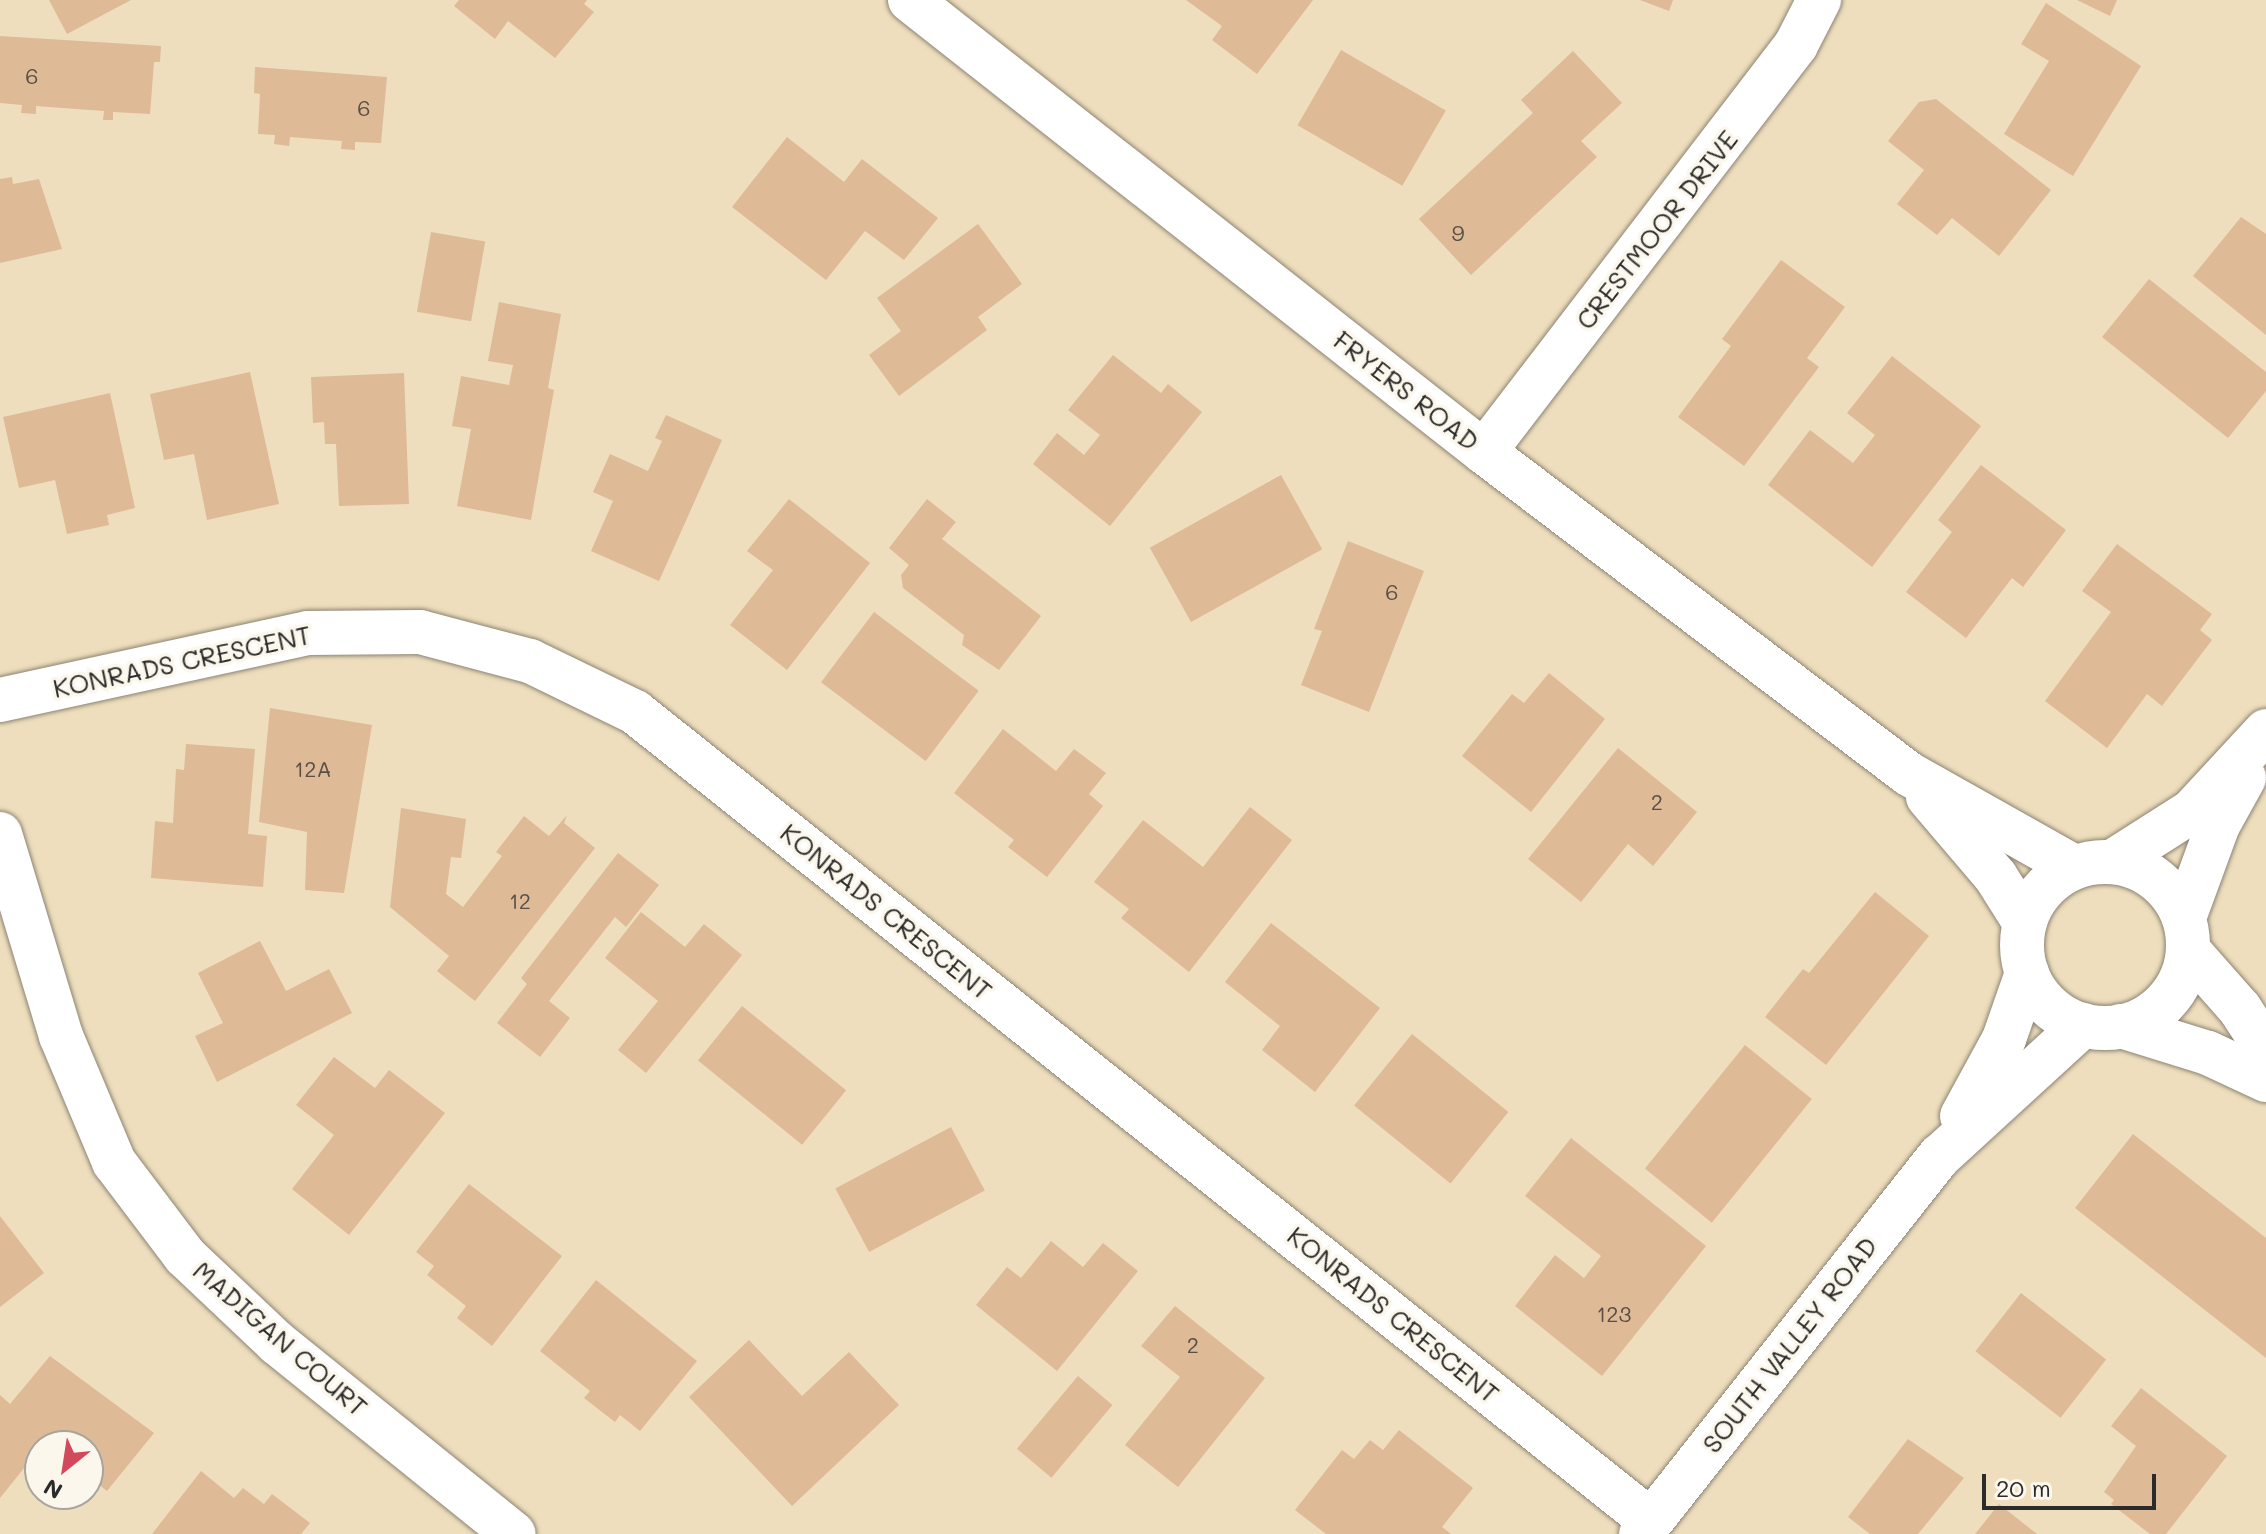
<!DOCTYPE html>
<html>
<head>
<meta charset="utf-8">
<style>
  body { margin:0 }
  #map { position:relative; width:2266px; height:1534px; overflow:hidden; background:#eedebd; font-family:Mali,sans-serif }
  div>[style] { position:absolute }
  .building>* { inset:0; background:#deba97; transform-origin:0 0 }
  .roads { filter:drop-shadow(0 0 2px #8c8474) drop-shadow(0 0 2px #8c8474) }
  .minor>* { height:44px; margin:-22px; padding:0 22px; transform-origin:22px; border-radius:22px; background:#fff }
  .tertiary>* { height:44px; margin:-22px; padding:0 22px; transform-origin:22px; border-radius:22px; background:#fff }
  .secondary>* { height:44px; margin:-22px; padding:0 22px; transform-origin:22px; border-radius:22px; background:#fff }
  .secondary>.ring { margin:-22px; padding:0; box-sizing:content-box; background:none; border:44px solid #fff; border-radius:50% }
  span { translate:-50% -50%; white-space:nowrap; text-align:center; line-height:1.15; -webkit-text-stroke:7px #fbf7ec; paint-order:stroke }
  .number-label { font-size:22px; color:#584f46 }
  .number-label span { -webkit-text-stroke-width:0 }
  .street-label { font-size:26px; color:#2b2b2b }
  .north { position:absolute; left:24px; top:1430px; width:80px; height:80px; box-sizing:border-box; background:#fbf7ec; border:2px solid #a8a59f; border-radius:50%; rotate:210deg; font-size:22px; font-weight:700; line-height:32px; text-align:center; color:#2b2b2b }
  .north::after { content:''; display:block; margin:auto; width:28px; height:36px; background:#d1495b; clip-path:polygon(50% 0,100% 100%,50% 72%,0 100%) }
  .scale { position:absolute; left:1982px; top:1474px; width:174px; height:36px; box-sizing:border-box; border:4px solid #2b2b2b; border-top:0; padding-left:10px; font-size:24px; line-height:28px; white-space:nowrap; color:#2b2b2b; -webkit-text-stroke:6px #fbf7ec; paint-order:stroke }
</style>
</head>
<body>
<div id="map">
  <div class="building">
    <div style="clip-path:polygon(49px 0,131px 0,67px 34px)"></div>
    <div style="clip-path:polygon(459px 0,587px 0,584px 4px,594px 12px,555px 58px,508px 21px,495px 39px,454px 6px)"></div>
    <div style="clip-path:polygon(1186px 0,1313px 0,1257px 74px,1212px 40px,1222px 26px)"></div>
    <div style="clip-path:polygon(1640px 0,1673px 0,1669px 11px)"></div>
    <div style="clip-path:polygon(2077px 0,2117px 0,2110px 16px)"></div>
    <div style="clip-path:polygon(2046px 3px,2141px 66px,2073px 176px,2004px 134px,2049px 61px,2021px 44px)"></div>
    <div style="clip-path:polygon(0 36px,161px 46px,160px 62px,154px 62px,150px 114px,113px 112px,113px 120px,103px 120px,104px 111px,36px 106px,36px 114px,21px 113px,22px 105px,0 103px)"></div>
    <div style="left:1341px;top:50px;width:121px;height:87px;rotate:30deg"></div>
    <div style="clip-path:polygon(1573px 51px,1622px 103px,1581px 141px,1597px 157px,1471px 275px,1419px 219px,1533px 113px,1521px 100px)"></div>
    <div style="clip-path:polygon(255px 67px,387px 77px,381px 143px,355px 142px,355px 150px,341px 149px,342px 141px,290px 137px,289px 146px,274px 144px,275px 135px,258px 134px,260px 94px,254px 93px)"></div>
    <div style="clip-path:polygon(1936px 99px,2051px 190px,1999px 256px,1952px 218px,1937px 235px,1897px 204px,1924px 170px,1888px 141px,1919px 102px)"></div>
    <div style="clip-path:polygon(787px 137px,844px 182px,862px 159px,938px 218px,904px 260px,865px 231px,826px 280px,732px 207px)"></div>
    <div style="clip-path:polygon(12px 177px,13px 184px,39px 179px,62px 249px,0 263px,0 179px)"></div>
    <div style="clip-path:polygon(2241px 217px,2266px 234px,2266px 335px,2193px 276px)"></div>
    <div style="clip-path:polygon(978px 224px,1022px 284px,978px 317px,987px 330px,899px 396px,869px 355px,901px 331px,877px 298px)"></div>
    <div style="left:431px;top:232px;width:55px;height:81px;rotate:10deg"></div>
    <div style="clip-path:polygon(1781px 260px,1845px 307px,1807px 358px,1819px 367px,1744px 466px,1678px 417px,1731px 346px,1722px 339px)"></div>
    <div style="clip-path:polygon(2149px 279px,2266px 372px,2266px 391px,2228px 438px,2102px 337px)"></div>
    <div style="clip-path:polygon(499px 302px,561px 314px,548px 388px,554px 390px,531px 520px,457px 506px,471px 429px,452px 426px,461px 376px,509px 385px,513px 365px,488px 361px)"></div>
    <div style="clip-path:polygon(1113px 355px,1161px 393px,1168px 384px,1202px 412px,1110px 526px,1033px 464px,1057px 433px,1084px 455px,1100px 435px,1068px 410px)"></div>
    <div style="clip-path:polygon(1892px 356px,1981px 426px,1872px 567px,1768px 485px,1810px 430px,1853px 463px,1875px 435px,1847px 413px)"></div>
    <div style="clip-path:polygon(250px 372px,279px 504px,207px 520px,194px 454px,164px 460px,150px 394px)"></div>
    <div style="clip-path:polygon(404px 373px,409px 504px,339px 506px,336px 444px,325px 444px,324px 422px,313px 423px,311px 377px)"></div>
    <div style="clip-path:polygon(110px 393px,135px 508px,107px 515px,109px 525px,67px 534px,55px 480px,19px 488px,3px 417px)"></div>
    <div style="clip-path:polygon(666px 415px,722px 440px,659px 581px,591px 551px,613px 501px,593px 492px,610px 454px,648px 471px,662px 441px,655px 438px)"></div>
    <div style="clip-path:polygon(1981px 465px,2066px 530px,2023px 587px,2012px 578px,1966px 638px,1906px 592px,1952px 532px,1938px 520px)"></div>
    <div style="left:1281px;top:475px;width:85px;height:150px;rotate:61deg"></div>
    <div style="clip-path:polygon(789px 499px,870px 563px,787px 670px,730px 625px,773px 570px,747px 551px)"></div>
    <div style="clip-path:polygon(927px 499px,956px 522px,942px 539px,1041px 616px,999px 670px,962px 645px,964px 635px,903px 588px,901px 575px,909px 565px,889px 548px)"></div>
    <div style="clip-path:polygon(1348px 541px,1424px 571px,1369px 712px,1301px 685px,1322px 631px,1314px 629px)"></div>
    <div style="clip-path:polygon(2117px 544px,2212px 614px,2200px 630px,2212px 640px,2162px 706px,2147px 694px,2107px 748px,2045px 701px,2111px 612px,2082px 591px)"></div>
    <div style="left:874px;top:612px;width:131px;height:88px;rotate:37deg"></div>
    <div style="clip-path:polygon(1549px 673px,1605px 719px,1531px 812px,1462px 756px,1512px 694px,1524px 703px)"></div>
    <div style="clip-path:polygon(270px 708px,372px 725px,344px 893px,305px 890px,307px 832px,259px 822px)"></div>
    <div style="clip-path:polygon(1003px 729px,1056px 771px,1074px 749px,1106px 773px,1089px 794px,1103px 806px,1047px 877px,1008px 847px,1014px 840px,954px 793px)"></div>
    <div style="clip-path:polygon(186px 744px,255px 749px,248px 834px,267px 836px,263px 887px,151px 878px,155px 821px,173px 823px,176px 769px,184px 770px)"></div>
    <div style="clip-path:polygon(1618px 748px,1697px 812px,1653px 866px,1628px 844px,1581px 902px,1528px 859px)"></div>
    <div style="clip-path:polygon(1250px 807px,1292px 840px,1189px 972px,1121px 918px,1129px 909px,1094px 882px,1143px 820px,1203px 867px)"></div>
    <div style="clip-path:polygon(401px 808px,466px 819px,461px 858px,451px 857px,446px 894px,463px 907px,502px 856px,496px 852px,524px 816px,549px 836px,567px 815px,564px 823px,595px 848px,475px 1001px,437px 971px,449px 956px,390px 907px)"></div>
    <div style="clip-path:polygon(618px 853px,659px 885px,626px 927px,615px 917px,549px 1001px,570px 1018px,540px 1057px,497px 1023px,527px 984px,521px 978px)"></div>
    <div style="clip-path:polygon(1875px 892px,1929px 936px,1826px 1065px,1765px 1017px,1803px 969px,1809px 973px)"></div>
    <div style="clip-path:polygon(641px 912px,685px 947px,704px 924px,742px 955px,646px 1073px,618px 1050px,658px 1001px,605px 958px)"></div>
    <div style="clip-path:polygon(1271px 923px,1380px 1008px,1315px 1092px,1262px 1050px,1280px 1026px,1225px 982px)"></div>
    <div style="clip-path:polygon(260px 941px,286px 991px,329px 969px,352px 1013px,217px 1082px,195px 1036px,223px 1023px,198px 973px)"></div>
    <div style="left:742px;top:1006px;width:134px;height:70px;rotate:39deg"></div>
    <div style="left:1412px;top:1034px;width:124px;height:92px;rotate:39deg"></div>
    <div style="left:1745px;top:1045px;width:86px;height:159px;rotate:39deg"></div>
    <div style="clip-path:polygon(334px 1057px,375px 1088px,389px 1070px,445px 1113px,349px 1235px,292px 1189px,334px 1135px,296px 1105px)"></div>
    <div style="left:951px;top:1127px;width:72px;height:131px;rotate:62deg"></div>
    <div style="clip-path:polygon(2133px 1134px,2266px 1238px,2266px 1358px,2075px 1208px)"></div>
    <div style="clip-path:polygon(1571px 1138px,1706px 1246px,1602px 1376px,1515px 1306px,1555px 1255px,1584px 1278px,1601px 1256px,1525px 1196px)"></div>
    <div style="clip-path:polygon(469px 1184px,562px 1256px,492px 1346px,457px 1318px,466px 1306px,427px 1275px,434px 1266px,416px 1252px)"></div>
    <div style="clip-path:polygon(0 1216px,44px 1273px,0 1307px)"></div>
    <div style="clip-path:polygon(1051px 1241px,1083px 1267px,1103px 1243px,1138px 1271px,1057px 1371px,976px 1305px,1007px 1267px,1021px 1278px)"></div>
    <div style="clip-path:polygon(596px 1280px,697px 1361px,640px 1431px,620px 1415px,615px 1422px,584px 1398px,590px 1391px,540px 1351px)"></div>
    <div style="left:2021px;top:1293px;width:108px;height:74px;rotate:38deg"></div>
    <div style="clip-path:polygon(1175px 1306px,1265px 1378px,1178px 1487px,1125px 1445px,1180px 1377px,1141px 1346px)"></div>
    <div style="clip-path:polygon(749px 1340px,802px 1396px,849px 1352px,899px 1405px,792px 1506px,689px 1397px)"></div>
    <div style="clip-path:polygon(50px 1356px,154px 1433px,107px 1491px,88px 1476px,88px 1446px,45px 1442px,0 1498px,0 1395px,10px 1404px)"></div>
    <div style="left:1078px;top:1376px;width:45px;height:95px;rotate:40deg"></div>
    <div style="clip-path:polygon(2141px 1388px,2227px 1456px,2166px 1534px,2150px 1534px,2111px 1504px,2114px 1500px,2104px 1492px,2136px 1446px,2111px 1426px)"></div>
    <div style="clip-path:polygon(1399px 1430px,1473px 1488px,1442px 1527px,1451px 1534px,1326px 1534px,1295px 1510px,1342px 1450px,1354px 1459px,1370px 1440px,1383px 1450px)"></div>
    <div style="clip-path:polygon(1908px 1439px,1964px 1478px,1918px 1534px,1870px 1534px,1848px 1517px)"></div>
    <div style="clip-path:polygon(201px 1471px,234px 1498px,243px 1488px,264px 1504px,272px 1494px,310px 1523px,301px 1534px,152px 1534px)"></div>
    <div style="clip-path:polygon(1999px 1504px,2037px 1534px,1975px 1534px)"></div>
  </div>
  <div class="roads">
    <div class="minor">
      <div style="left:1484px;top:452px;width:513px;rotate:-52.53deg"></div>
      <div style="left:1796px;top:45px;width:51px;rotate:-62.9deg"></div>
      <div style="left:0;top:700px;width:315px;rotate:-12.3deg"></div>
      <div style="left:308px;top:633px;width:112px;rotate:-0.5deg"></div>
      <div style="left:420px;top:632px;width:114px;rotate:14.8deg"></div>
      <div style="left:530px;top:661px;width:117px;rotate:25.9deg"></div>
      <div style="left:635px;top:712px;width:1299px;rotate:38.53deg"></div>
      <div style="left:0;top:834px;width:211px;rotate:73.2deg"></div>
      <div style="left:61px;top:1036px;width:137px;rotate:67.2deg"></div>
      <div style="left:114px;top:1162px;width:118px;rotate:52.9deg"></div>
      <div style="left:185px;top:1256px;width:127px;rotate:43.4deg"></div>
      <div style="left:277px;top:1343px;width:304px;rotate:38.9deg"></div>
    </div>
    <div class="tertiary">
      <div style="left:910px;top:0;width:731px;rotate:38.22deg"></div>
      <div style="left:1484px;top:452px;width:533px;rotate:37.15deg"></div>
      <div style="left:1909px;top:774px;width:189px;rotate:29.4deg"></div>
      <div style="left:1928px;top:797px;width:105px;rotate:49.6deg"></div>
      <div style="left:1996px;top:877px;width:54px;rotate:57.8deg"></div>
      <div style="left:2188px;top:950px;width:79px;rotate:48.6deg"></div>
      <div style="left:2240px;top:1009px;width:48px;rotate:57deg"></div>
      <div style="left:2121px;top:1026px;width:91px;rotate:17.2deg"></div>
      <div style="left:2208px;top:1053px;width:64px;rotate:25deg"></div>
    </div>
    <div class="secondary">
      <div style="left:2112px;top:862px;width:95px;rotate:-32.5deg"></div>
      <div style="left:2192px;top:811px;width:109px;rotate:-47.2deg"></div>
      <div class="ring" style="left:2022px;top:862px;width:122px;height:122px"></div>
      <div style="left:2184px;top:918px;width:99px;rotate:-69.9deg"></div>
      <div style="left:2218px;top:825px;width:54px;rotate:-61deg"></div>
      <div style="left:1962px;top:1116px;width:88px;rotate:-61.4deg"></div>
      <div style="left:2004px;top:1039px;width:70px;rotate:-70.8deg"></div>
      <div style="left:1641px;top:1534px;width:482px;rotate:-51.7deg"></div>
      <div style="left:1940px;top:1156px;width:194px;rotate:-42.5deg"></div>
    </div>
  </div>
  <div class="number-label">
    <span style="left:32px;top:76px">6</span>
    <span style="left:364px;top:108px">6</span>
    <span style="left:1458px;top:233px">9</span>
    <span style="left:1392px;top:592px">6</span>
    <span style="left:313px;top:769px">12A</span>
    <span style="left:1657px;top:802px">2</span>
    <span style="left:520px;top:901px">12</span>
    <span style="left:1614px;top:1314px">123</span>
    <span style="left:1193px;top:1345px">2</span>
  </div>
  <div class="street-label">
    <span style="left:1657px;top:230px;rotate:-52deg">CRESTMOOR DRIVE</span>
    <span style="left:1406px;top:391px;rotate:38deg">FRYERS ROAD</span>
    <span style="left:182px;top:662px;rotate:-12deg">KONRADS CRESCENT</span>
    <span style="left:886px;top:912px;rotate:39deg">KONRADS CRESCENT</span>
    <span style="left:1393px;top:1315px;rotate:39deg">KONRADS CRESCENT</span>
    <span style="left:280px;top:1339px;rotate:41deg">MADIGAN COURT</span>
    <span style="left:1790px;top:1345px;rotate:-52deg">SOUTH VALLEY ROAD</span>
  </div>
  <div class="north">N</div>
  <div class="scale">20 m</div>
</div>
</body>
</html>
